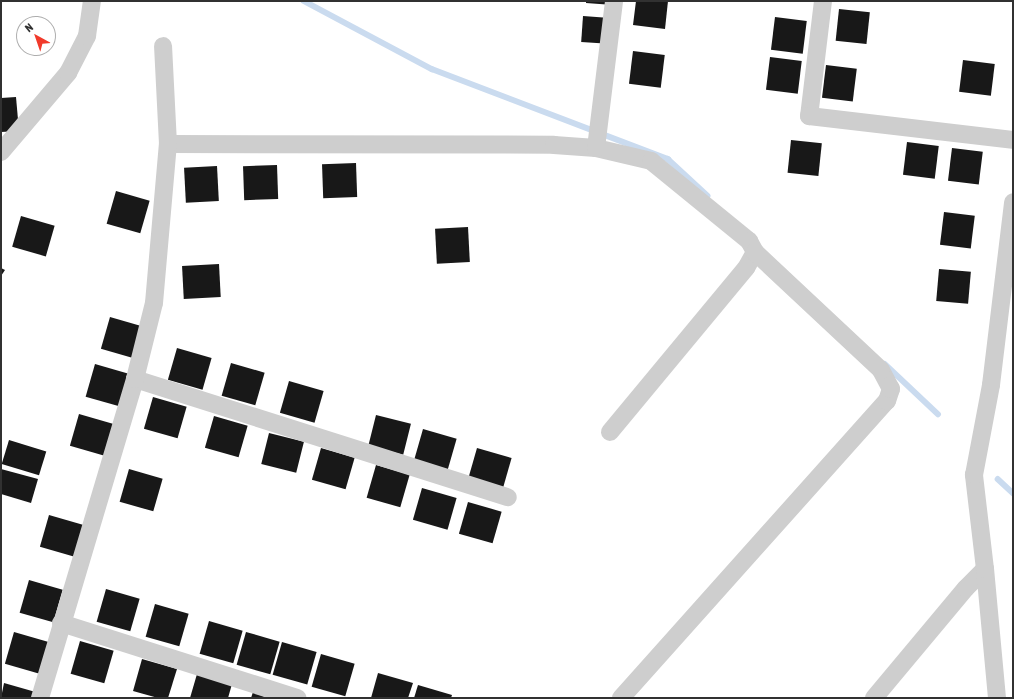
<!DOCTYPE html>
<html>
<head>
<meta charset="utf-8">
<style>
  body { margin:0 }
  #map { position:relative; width:1014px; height:699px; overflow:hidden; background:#fff; font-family:"Asap Condensed",sans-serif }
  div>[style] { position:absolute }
  .stream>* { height:5.5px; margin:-2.75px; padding:0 2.75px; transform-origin:2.75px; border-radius:2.75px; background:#cadbef }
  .building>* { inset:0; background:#181818; transform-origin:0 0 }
  .minor>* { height:18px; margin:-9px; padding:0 9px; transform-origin:9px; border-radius:9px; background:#cecece }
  span { translate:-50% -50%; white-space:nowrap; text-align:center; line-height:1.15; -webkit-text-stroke:4px #fff; paint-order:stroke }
  .frame { position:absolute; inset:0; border:2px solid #313131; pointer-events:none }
  .north { position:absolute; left:16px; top:16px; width:40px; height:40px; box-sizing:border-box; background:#fff; border:1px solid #adadad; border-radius:50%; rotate:320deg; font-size:11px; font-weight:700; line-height:16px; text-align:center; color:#313131 }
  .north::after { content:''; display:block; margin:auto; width:14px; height:18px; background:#f13a2b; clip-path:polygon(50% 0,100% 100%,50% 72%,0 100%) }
</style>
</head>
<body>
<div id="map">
  <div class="stream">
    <div style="left:304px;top:1px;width:145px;rotate:28deg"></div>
    <div style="left:432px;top:69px;width:253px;rotate:20.9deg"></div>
    <div style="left:668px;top:159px;width:54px;rotate:42.8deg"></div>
    <div style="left:885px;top:364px;width:73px;rotate:43.3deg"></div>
    <div style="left:998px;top:479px;width:21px;rotate:43deg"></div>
  </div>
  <div class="building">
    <div style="clip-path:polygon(586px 1px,613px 1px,613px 5px,586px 3px)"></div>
    <div style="clip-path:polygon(636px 1px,668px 1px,665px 29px,633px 25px)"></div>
    <div style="left:839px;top:9px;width:31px;height:32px;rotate:6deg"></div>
    <div style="left:583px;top:16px;width:27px;height:26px;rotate:4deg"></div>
    <div style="left:775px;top:17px;width:32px;height:33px;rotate:7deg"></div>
    <div style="left:633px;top:51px;width:32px;height:33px;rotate:7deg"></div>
    <div style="left:770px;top:57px;width:32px;height:33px;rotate:7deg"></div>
    <div style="left:963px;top:60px;width:32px;height:32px;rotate:7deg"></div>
    <div style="left:826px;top:65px;width:31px;height:33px;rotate:7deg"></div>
    <div style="clip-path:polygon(16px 97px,19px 131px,1px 132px,1px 98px)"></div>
    <div style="left:791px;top:140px;width:31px;height:33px;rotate:6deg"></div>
    <div style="left:907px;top:142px;width:32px;height:33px;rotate:7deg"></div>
    <div style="left:952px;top:148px;width:31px;height:33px;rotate:7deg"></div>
    <div style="left:356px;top:163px;width:34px;height:34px;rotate:88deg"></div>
    <div style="left:277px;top:165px;width:34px;height:34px;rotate:88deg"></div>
    <div style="left:217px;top:166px;width:35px;height:33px;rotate:87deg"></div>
    <div style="left:116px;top:191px;width:35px;height:34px;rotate:16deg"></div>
    <div style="left:944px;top:212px;width:31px;height:33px;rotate:7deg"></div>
    <div style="left:21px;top:216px;width:35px;height:32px;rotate:16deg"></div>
    <div style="left:468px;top:227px;width:35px;height:33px;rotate:87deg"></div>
    <div style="left:219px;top:264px;width:33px;height:37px;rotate:87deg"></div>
    <div style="clip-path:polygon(1px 268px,5px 270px,1px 276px)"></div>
    <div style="left:939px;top:269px;width:32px;height:32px;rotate:5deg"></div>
    <div style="left:110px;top:317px;width:36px;height:33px;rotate:16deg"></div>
    <div style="left:177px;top:348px;width:36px;height:33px;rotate:16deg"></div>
    <div style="left:231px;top:363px;width:35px;height:34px;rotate:16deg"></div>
    <div style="left:95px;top:364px;width:35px;height:34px;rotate:16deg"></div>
    <div style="left:289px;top:381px;width:36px;height:33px;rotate:16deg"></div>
    <div style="left:153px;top:397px;width:35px;height:33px;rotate:16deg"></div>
    <div style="left:79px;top:414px;width:36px;height:33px;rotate:16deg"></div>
    <div style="left:376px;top:415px;width:36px;height:32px;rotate:14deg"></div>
    <div style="left:214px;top:416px;width:35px;height:33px;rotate:16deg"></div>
    <div style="left:423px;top:429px;width:35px;height:34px;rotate:16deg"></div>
    <div style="left:269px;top:433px;width:36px;height:32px;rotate:14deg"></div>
    <div style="left:9px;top:440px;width:39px;height:25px;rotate:17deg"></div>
    <div style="left:321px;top:448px;width:35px;height:33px;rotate:16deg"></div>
    <div style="left:477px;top:448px;width:36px;height:33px;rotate:16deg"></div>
    <div style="left:376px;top:465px;width:35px;height:34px;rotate:16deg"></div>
    <div style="clip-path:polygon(1px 469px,38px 479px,31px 503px,1px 494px)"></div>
    <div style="left:129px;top:469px;width:35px;height:34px;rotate:16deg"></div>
    <div style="left:422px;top:488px;width:36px;height:33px;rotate:16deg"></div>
    <div style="left:468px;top:502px;width:35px;height:33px;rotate:16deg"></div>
    <div style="left:49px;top:515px;width:36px;height:33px;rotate:16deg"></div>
    <div style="left:29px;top:580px;width:35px;height:34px;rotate:16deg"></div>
    <div style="left:106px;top:589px;width:35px;height:34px;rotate:16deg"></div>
    <div style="left:155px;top:604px;width:35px;height:34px;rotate:16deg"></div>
    <div style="left:209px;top:621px;width:35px;height:34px;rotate:16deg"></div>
    <div style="left:14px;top:632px;width:36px;height:33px;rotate:16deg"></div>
    <div style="left:246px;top:632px;width:35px;height:34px;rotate:16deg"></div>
    <div style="left:80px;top:641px;width:35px;height:34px;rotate:16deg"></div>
    <div style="left:282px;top:642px;width:36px;height:34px;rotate:16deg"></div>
    <div style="left:321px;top:654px;width:35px;height:34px;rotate:16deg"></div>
    <div style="clip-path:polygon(142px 659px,177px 669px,168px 698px,158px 698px,133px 691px)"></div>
    <div style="clip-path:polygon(378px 673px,413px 683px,408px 698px,371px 698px)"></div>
    <div style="clip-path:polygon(197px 674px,232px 684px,228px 698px,190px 698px)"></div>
    <div style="clip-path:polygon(4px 683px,39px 693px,37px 698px,1px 698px)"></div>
    <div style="clip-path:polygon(418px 685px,452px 695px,451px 698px,414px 698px)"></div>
    <div style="clip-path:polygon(253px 692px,268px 698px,251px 698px)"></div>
  </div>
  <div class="minor">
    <div style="left:823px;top:1px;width:116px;rotate:96.9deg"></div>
    <div style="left:809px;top:116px;width:205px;rotate:6.7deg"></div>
    <div style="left:168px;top:144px;width:386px;rotate:0.1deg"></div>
    <div style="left:554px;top:145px;width:42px;rotate:4.1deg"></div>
    <div style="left:596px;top:148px;width:57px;rotate:13.3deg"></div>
    <div style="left:651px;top:161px;width:127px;rotate:39.2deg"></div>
    <div style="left:749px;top:241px;width:13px;rotate:61deg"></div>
    <div style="left:755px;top:252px;width:18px;rotate:119deg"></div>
    <div style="left:746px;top:268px;width:213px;rotate:129.7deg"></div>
    <div style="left:596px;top:148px;width:148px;rotate:-83deg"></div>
    <div style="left:1px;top:152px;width:104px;rotate:-49.7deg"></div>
    <div style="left:68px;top:73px;width:42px;rotate:-62.8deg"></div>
    <div style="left:87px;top:36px;width:35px;rotate:-82deg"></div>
    <div style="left:135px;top:379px;width:391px;rotate:17.6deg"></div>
    <div style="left:61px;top:623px;width:248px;rotate:17.6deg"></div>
    <div style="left:40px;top:698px;width:333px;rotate:-73.4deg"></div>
    <div style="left:135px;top:379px;width:78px;rotate:-76deg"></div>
    <div style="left:154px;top:303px;width:160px;rotate:-85deg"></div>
    <div style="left:168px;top:144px;width:98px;rotate:-92.9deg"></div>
    <div style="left:621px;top:698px;width:399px;rotate:-48.2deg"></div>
    <div style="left:887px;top:401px;width:13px;rotate:-72deg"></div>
    <div style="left:891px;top:389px;width:21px;rotate:-118deg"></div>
    <div style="left:881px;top:370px;width:173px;rotate:-136.9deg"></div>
    <div style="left:874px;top:698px;width:143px;rotate:-50.1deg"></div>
    <div style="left:966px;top:588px;width:27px;rotate:-45deg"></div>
    <div style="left:997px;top:698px;width:130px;rotate:-95.3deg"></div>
    <div style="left:985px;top:569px;width:95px;rotate:-96.7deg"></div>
    <div style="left:974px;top:475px;width:92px;rotate:-79.3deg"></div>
    <div style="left:991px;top:385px;width:184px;rotate:-83.1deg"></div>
  </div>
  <div class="frame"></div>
  <div class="north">N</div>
</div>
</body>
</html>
